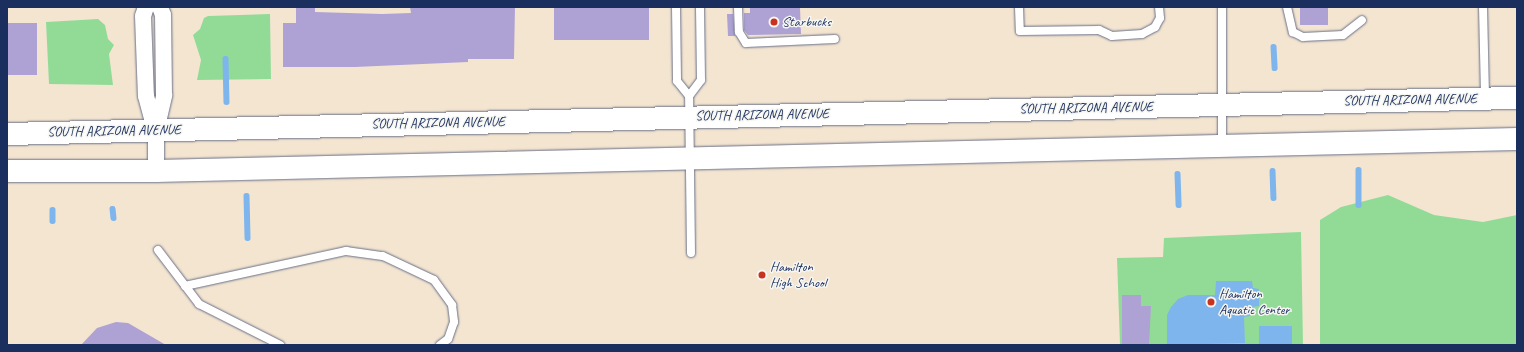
<!DOCTYPE html>
<html>
<head>
<meta charset="utf-8">
<style>
  body { margin:0 }
  #map { position:relative; width:1524px; height:352px; overflow:hidden; background:#f4e5d1; font-family:Caveat,sans-serif }
  div>[style] { position:absolute }
  .green>* { inset:0; background:#92db97 }
  .water>* { inset:0; background:#7eb5ed; transform-origin:0 0 }
  .stream>* { height:5.5px; margin:-2.75px; padding:0 2.75px; transform-origin:2.75px; border-radius:2.75px; background:#7eb5ed }
  .building>* { inset:0; background:#aea2d4; transform-origin:0 0 }
  .roads { filter:drop-shadow(0 0 1px #676f86) drop-shadow(0 0 1px #676f86) }
  .service>* { height:8px; margin:-4px; padding:0 4px; transform-origin:4px; border-radius:4px; background:#fff }
  .minor>* { height:16px; margin:-8px; padding:0 8px; transform-origin:8px; border-radius:8px; background:#fff }
  .primary>* { height:22px; margin:-11px; padding:0 11px; transform-origin:11px; border-radius:11px; background:#fff }
  .dots>* { width:11px; height:11px; translate:-50% -50%; box-sizing:border-box; border:2px solid #f6f6f2; border-radius:50% }
  span { translate:-50% -50%; white-space:nowrap; text-align:center; line-height:1.15; -webkit-text-stroke:3px #f6f6f2; paint-order:stroke }
  .poi-label { font-size:14px; color:#1b2f5e }
  .left { translate:0 -50%; text-align:left }
  .street-label { font-size:14px; color:#1b2f5e }
  .frame { position:absolute; inset:0; border:8px solid #1b2f5e; pointer-events:none }
</style>
</head>
<body>
<div id="map">
  <div class="green">
    <div style="clip-path:polygon(270px 14px,271px 79px,197px 80px,201px 60px,193px 35px,200px 29px,204px 18px,208px 16px)"></div>
    <div style="clip-path:polygon(98px 19px,105px 25px,108px 39px,114px 45px,109px 54px,113px 85px,49px 84px,46px 22px)"></div>
    <div style="clip-path:polygon(1388px 195px,1434px 215px,1483px 222px,1517px 215px,1517px 345px,1320px 345px,1320px 220px,1341px 207px)"></div>
    <div style="clip-path:polygon(1301px 232px,1303px 345px,1120px 345px,1117px 258px,1163px 257px,1164px 238px)"></div>
  </div>
  <div class="water">
    <div style="clip-path:polygon(1216px 281px,1252px 281px,1253px 288px,1259px 289px,1259px 306px,1251px 307px,1250px 316px,1244px 317px,1245px 343px,1167px 345px,1167px 315px,1171px 307px,1178px 299px,1188px 295px,1215px 295px)"></div>
    <div style="left:1292px;top:326px;width:19px;height:33px;rotate:90deg"></div>
  </div>
  <div class="stream">
    <div style="left:1274px;top:47px;width:21px;rotate:87deg"></div>
    <div style="left:226px;top:59px;width:43px;rotate:88.7deg"></div>
    <div style="left:1359px;top:170px;width:35px;rotate:90deg"></div>
    <div style="left:1273px;top:171px;width:27px;rotate:88deg"></div>
    <div style="left:1178px;top:174px;width:31px;rotate:88deg"></div>
    <div style="left:247px;top:196px;width:42px;rotate:88.6deg"></div>
    <div style="left:113px;top:209px;width:9px;rotate:84deg"></div>
    <div style="left:53px;top:210px;width:11px;rotate:90deg"></div>
  </div>
  <div class="building">
    <div style="clip-path:polygon(410px 7px,515px 7px,514px 59px,468px 59px,468px 62px,355px 67px,283px 67px,283px 23px,296px 23px,296px 8px,315px 8px,315px 12px,382px 14px,411px 13px)"></div>
    <div style="left:554px;top:7px;width:95px;height:33px"></div>
    <div style="clip-path:polygon(750px 7px,800px 7px,801px 34px,748px 35px,744px 30px,744px 13px,750px 13px)"></div>
    <div style="left:1300px;top:7px;width:28px;height:18px"></div>
    <div style="clip-path:polygon(727px 14px,733px 14px,735px 36px,728px 36px)"></div>
    <div style="left:7px;top:23px;width:30px;height:52px"></div>
    <div style="clip-path:polygon(1122px 295px,1141px 295px,1141px 306px,1151px 306px,1149px 345px,1122px 345px)"></div>
    <div style="clip-path:polygon(116px 322px,128px 323px,166px 345px,81px 345px,97px 328px)"></div>
  </div>
  <div class="roads">
    <div class="service">
      <div style="left:676px;top:7px;width:74px;rotate:89.2deg"></div>
      <div style="left:677px;top:81px;width:19px;rotate:51deg"></div>
      <div style="left:738px;top:7px;width:25px;rotate:88deg"></div>
      <div style="left:739px;top:32px;width:13px;rotate:58deg"></div>
      <div style="left:746px;top:43px;width:89px;rotate:-2.6deg"></div>
      <div style="left:1019px;top:7px;width:24px;rotate:88deg"></div>
      <div style="left:1020px;top:31px;width:79px;rotate:-0.7deg"></div>
      <div style="left:1099px;top:30px;width:14px;rotate:25deg"></div>
      <div style="left:1112px;top:36px;width:30px;rotate:-4deg"></div>
      <div style="left:1142px;top:34px;width:15px;rotate:-28deg"></div>
      <div style="left:1155px;top:27px;width:10px;rotate:-61deg"></div>
      <div style="left:1160px;top:18px;width:11px;rotate:-95deg"></div>
      <div style="left:1222px;top:7px;width:137px;rotate:90deg"></div>
      <div style="left:1287px;top:7px;width:26px;rotate:77deg"></div>
      <div style="left:1293px;top:32px;width:11px;rotate:27deg"></div>
      <div style="left:1303px;top:37px;width:40px;rotate:-2.9deg"></div>
      <div style="left:1343px;top:35px;width:24px;rotate:-38deg"></div>
      <div style="left:1483px;top:7px;width:91px;rotate:88.7deg"></div>
      <div style="left:158px;top:250px;width:68px;rotate:52.8deg"></div>
      <div style="left:199px;top:304px;width:91px;rotate:26.8deg"></div>
      <div style="left:691px;top:253px;width:157px;rotate:-90.7deg"></div>
      <div style="left:689px;top:96px;width:20px;rotate:-53deg"></div>
      <div style="left:701px;top:80px;width:73px;rotate:-90.8deg"></div>
      <div style="left:185px;top:286px;width:165px;rotate:-12.3deg"></div>
      <div style="left:346px;top:251px;width:37px;rotate:8deg"></div>
      <div style="left:383px;top:256px;width:56px;rotate:25.2deg"></div>
      <div style="left:434px;top:280px;width:31px;rotate:54deg"></div>
      <div style="left:452px;top:305px;width:17px;rotate:83deg"></div>
      <div style="left:454px;top:322px;width:18px;rotate:109deg"></div>
      <div style="left:448px;top:339px;width:10px;rotate:143deg"></div>
    </div>
    <div class="minor">
      <div style="left:146px;top:7px;width:9px;rotate:108deg"></div>
      <div style="left:143px;top:16px;width:80px;rotate:87.9deg"></div>
      <div style="left:146px;top:96px;width:34px;rotate:75deg"></div>
      <div style="left:156px;top:171px;width:40px;rotate:-90deg"></div>
      <div style="left:156px;top:131px;width:37px;rotate:-77deg"></div>
      <div style="left:164px;top:95px;width:80px;rotate:-90.7deg"></div>
      <div style="left:163px;top:15px;width:9px;rotate:-111deg"></div>
    </div>
    <div class="primary">
      <div style="left:7px;top:134px;width:1510px;rotate:-1.37deg"></div>
      <div style="left:7px;top:171px;width:149px"></div>
      <div style="left:156px;top:171px;width:1361px;rotate:-1.35deg"></div>
    </div>
  </div>
  <div class="dots">
    <div style="left:774px;top:22px;background:#c8321e"></div>
    <div style="left:762px;top:275px;background:#c8321e"></div>
    <div style="left:1211px;top:302px;background:#c8321e"></div>
  </div>
  <div class="poi-label">
    <span class="left" style="left:782px;top:22px">Starbucks</span>
    <span class="left" style="left:770px;top:275px">Hamilton<br>High School</span>
    <span class="left" style="left:1219px;top:302px">Hamilton<br>Aquatic Center</span>
  </div>
  <div class="street-label">
    <span style="left:1410px;top:100px;rotate:-1deg">SOUTH ARIZONA AVENUE</span>
    <span style="left:1086px;top:108px;rotate:-1deg">SOUTH ARIZONA AVENUE</span>
    <span style="left:762px;top:115px;rotate:-1deg">SOUTH ARIZONA AVENUE</span>
    <span style="left:438px;top:123px;rotate:-1deg">SOUTH ARIZONA AVENUE</span>
    <span style="left:114px;top:131px;rotate:-1deg">SOUTH ARIZONA AVENUE</span>
  </div>
  <div class="frame"></div>
</div>
</body>
</html>
